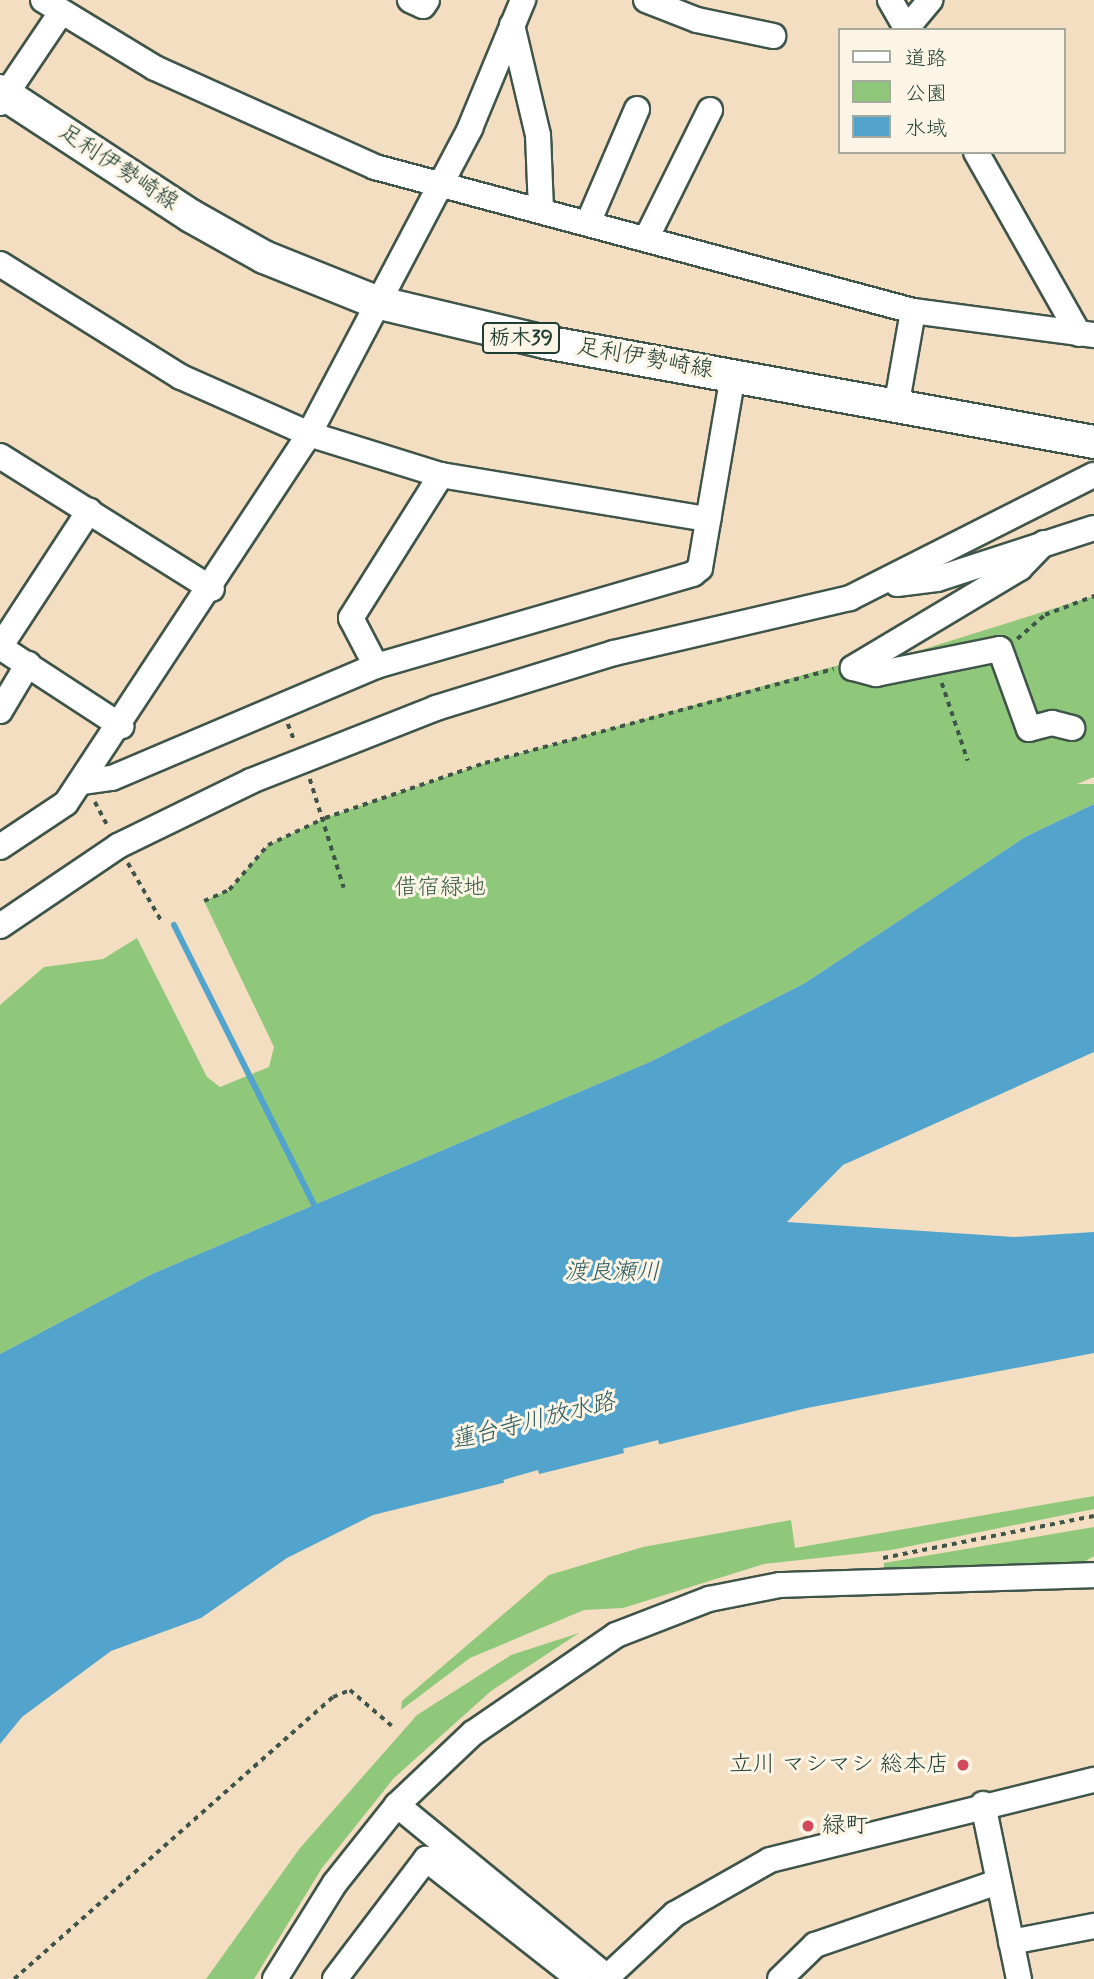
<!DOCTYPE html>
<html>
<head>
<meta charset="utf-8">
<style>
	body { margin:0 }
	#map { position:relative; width:1094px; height:1979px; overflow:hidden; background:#f4dec1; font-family:Mynerve,"Klee One",sans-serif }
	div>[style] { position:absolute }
	.green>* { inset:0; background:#90c87b }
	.water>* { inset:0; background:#52a4cd }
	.pier>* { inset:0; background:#f4dec1; transform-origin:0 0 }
	.stream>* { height:6px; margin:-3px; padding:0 3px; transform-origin:3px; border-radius:3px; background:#52a4cd }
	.path>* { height:3.5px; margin-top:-1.75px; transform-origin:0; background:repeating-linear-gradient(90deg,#3f5549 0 5px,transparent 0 10px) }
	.roads { filter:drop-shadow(2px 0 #3f5549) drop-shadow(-2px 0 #3f5549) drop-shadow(0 2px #3f5549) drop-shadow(0 -2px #3f5549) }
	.minor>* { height:24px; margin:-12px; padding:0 12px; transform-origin:12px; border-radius:12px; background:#fff }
	.major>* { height:32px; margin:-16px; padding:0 16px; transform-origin:16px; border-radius:16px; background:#fff }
	.dots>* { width:19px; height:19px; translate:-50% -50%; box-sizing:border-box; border:4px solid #fcf5e5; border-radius:50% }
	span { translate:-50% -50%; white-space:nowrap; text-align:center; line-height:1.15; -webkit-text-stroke:6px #fcf5e5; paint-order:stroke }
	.shield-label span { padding:2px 5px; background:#fcf5e5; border:2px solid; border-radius:5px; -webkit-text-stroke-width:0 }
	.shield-label { font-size:21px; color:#1f3d34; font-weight:700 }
	.street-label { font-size:23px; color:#1f3d34 }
	.park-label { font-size:23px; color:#3b6046 }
	.poi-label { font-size:23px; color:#1f3d34 }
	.right { translate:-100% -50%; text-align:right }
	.left { translate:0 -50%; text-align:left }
	.water-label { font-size:24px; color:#2e5c62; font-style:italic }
	.legend { position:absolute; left:838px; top:28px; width:228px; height:126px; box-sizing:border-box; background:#fcf5e5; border:2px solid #a4ab9e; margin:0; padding:9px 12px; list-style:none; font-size:21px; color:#1f3d34 }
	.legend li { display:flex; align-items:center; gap:14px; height:35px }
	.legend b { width:35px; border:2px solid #a4ab9e }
</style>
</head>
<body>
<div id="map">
	<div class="green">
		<i style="clip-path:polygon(1094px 596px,1094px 777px,1077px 784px,1094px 784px,1094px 804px,1025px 837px,805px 983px,652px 1061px,152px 1274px,0 1354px,0 1005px,44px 967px,103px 959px,137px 938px,207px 1077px,220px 1087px,269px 1067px,274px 1047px,204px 901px,229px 890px,268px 845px,325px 818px,485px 763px,850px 662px,889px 660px)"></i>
		<i style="clip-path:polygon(1094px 1496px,1094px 1509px,891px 1550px,764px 1564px,623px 1608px,584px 1610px,470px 1658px,401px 1710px,402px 1701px,549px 1575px,643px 1547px,791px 1520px,795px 1548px)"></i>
		<i style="clip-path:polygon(1094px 1527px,1094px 1556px,1077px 1566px,884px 1570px,884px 1563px)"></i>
		<i style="clip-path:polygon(579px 1633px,491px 1691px,394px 1778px,322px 1868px,254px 1979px,206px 1979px,300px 1848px,417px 1715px,511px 1655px)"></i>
	</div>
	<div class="water">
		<i style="clip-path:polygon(1094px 804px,1094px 1052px,843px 1165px,787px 1222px,1014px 1237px,1094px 1232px,1094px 1353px,807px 1408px,373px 1515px,287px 1558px,201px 1618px,111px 1651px,22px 1717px,0 1744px,0 1354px,152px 1274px,652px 1061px,805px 983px,1025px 837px)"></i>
	</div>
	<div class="pier">
		<i style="left:658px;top:1440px;width:8px;height:36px;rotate:76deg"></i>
		<i style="left:538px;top:1470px;width:7px;height:36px;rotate:74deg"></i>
	</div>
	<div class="stream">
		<i style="left:174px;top:925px;width:323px;rotate:63.4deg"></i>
	</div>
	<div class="path">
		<i style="left:1017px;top:639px;width:37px;rotate:-41deg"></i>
		<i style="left:1045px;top:615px;width:53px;rotate:-21.2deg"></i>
		<i style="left:942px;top:683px;width:82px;rotate:71.6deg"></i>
		<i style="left:288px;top:724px;width:17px;rotate:69deg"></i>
		<i style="left:310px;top:779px;width:114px;rotate:72.7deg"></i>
		<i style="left:95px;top:802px;width:27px;rotate:62deg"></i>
		<i style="left:128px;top:863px;width:68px;rotate:60deg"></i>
		<i style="left:204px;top:901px;width:27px;rotate:-24deg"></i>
		<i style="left:229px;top:890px;width:60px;rotate:-49.1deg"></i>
		<i style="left:268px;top:845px;width:63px;rotate:-25.3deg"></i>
		<i style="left:325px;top:818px;width:169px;rotate:-19deg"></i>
		<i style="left:485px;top:763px;width:361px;rotate:-15.1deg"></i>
		<i style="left:883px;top:1558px;width:215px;rotate:-11.3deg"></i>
		<i style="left:14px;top:1979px;width:426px;rotate:-41.5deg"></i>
		<i style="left:333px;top:1697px;width:18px;rotate:-22deg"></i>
		<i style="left:350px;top:1690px;width:55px;rotate:40.6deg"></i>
	</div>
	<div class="roads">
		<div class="minor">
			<i style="left:43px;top:0;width:131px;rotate:31.3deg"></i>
			<i style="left:155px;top:68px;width:241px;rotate:24.2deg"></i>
			<i style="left:375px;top:167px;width:557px;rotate:14.98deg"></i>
			<i style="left:913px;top:311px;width:183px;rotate:7.6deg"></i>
			<i style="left:410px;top:0;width:14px;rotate:25deg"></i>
			<i style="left:423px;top:6px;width:7px;rotate:-56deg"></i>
			<i style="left:646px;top:0;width:55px;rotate:21.4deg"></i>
			<i style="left:697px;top:20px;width:78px;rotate:11.9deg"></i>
			<i style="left:890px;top:0;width:34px;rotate:60deg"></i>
			<i style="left:512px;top:25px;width:113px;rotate:76.7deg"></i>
			<i style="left:538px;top:135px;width:74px;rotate:87.7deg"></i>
			<i style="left:906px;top:29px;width:38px;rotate:-50deg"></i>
			<i style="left:0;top:103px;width:107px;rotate:-56deg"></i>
			<i style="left:976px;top:152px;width:209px;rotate:60.5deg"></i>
			<i style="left:588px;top:223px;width:124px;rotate:-66.7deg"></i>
			<i style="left:646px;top:239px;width:144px;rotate:-63.6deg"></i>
			<i style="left:0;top:264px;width:213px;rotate:32deg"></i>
			<i style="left:181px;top:377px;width:140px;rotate:24deg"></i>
			<i style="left:309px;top:434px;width:138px;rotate:17.3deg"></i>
			<i style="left:441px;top:475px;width:271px;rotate:9.4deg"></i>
			<i style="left:897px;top:402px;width:92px;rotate:-80deg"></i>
			<i style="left:0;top:456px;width:250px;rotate:32.1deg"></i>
			<i style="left:1044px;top:543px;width:35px;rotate:134deg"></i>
			<i style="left:1020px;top:568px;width:195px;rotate:149.1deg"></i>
			<i style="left:853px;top:668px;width:24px;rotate:15deg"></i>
			<i style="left:876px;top:674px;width:126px;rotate:-11.4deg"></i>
			<i style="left:1000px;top:649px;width:85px;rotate:70.1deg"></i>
			<i style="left:1029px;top:729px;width:24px;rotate:-15deg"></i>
			<i style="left:1052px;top:723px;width:21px;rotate:14deg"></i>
			<i style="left:897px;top:584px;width:40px;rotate:-7.1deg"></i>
			<i style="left:937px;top:579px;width:165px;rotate:-18deg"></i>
			<i style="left:0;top:647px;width:163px;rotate:-56.8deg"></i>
			<i style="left:0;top:647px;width:145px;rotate:33.1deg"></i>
			<i style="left:376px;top:666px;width:54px;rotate:-117.5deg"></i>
			<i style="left:351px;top:618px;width:169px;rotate:-57.8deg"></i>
			<i style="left:0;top:711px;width:55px;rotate:-59.2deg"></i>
			<i style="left:82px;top:782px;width:30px;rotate:-8deg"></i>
			<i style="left:112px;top:778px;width:287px;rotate:-23deg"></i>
			<i style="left:376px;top:666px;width:330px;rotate:-16.2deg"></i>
			<i style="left:693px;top:574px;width:9px;rotate:-41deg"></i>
			<i style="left:700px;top:568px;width:197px;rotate:-80.3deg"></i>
			<i style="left:0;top:847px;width:79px;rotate:-33.7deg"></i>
			<i style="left:66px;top:803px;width:442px;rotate:-56.6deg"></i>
			<i style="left:309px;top:434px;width:346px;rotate:-62.2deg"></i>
			<i style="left:470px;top:128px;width:139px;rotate:-67.5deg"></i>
			<i style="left:0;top:926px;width:143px;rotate:-34.1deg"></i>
			<i style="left:118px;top:846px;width:148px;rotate:-26deg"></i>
			<i style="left:251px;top:781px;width:199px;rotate:-21.5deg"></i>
			<i style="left:436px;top:708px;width:186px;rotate:-17.2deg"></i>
			<i style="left:614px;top:653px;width:242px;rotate:-13.1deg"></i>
			<i style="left:850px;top:598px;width:273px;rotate:-26.8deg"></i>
			<i style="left:983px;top:1804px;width:179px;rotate:78.4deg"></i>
			<i style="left:397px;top:1805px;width:271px;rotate:39.3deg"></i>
			<i style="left:1011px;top:1942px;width:85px;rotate:-10.9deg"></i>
			<i style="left:275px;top:1979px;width:113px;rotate:-58deg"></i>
			<i style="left:335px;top:1883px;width:100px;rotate:-51.5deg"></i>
			<i style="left:397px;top:1805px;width:105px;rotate:-43.5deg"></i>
			<i style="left:473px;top:1733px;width:173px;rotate:-34.4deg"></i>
			<i style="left:616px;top:1635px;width:100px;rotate:-21.2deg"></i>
			<i style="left:709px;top:1599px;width:72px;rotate:-11.2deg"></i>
			<i style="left:780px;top:1585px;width:314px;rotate:-1.8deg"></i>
			<i style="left:335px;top:1979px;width:151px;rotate:-52.8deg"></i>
			<i style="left:426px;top:1859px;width:194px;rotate:38.1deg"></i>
			<i style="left:605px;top:1979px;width:96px;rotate:-42.9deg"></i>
			<i style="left:675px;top:1914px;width:109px;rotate:-29.6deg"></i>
			<i style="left:770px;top:1860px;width:334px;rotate:-13.9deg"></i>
			<i style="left:780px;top:1979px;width:49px;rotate:-44.2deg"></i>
			<i style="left:815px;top:1945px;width:194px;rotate:-19deg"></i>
		</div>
		<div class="major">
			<i style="left:0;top:91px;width:228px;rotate:33.2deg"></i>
			<i style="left:191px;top:216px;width:84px;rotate:29.3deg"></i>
			<i style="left:264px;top:257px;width:121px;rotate:21.9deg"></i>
			<i style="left:376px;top:302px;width:174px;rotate:13.3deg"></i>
			<i style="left:545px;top:342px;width:558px;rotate:10.32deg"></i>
		</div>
	</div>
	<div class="dots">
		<i style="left:963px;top:1765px;background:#d1495b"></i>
		<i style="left:808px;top:1826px;background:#d1495b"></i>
	</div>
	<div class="shield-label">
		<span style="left:521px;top:338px">栃木39</span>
	</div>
	<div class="street-label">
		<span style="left:118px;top:168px;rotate:33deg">足利伊勢崎線</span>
		<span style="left:645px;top:359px;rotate:10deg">足利伊勢崎線</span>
	</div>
	<div class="park-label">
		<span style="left:440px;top:888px">借宿緑地</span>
	</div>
	<div class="poi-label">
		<span class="right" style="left:949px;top:1765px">立川 マシマシ 総本店</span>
		<span class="left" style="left:822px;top:1826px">緑町</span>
	</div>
	<div class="water-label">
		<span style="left:612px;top:1273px">渡良瀬川</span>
		<span style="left:533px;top:1422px;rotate:-14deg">蓮台寺川放水路</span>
	</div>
	<ul class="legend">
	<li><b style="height:9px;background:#fff"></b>道路</li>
	<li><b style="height:19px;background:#90c87b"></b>公園</li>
	<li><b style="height:19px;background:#52a4cd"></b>水域</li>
	</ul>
</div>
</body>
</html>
